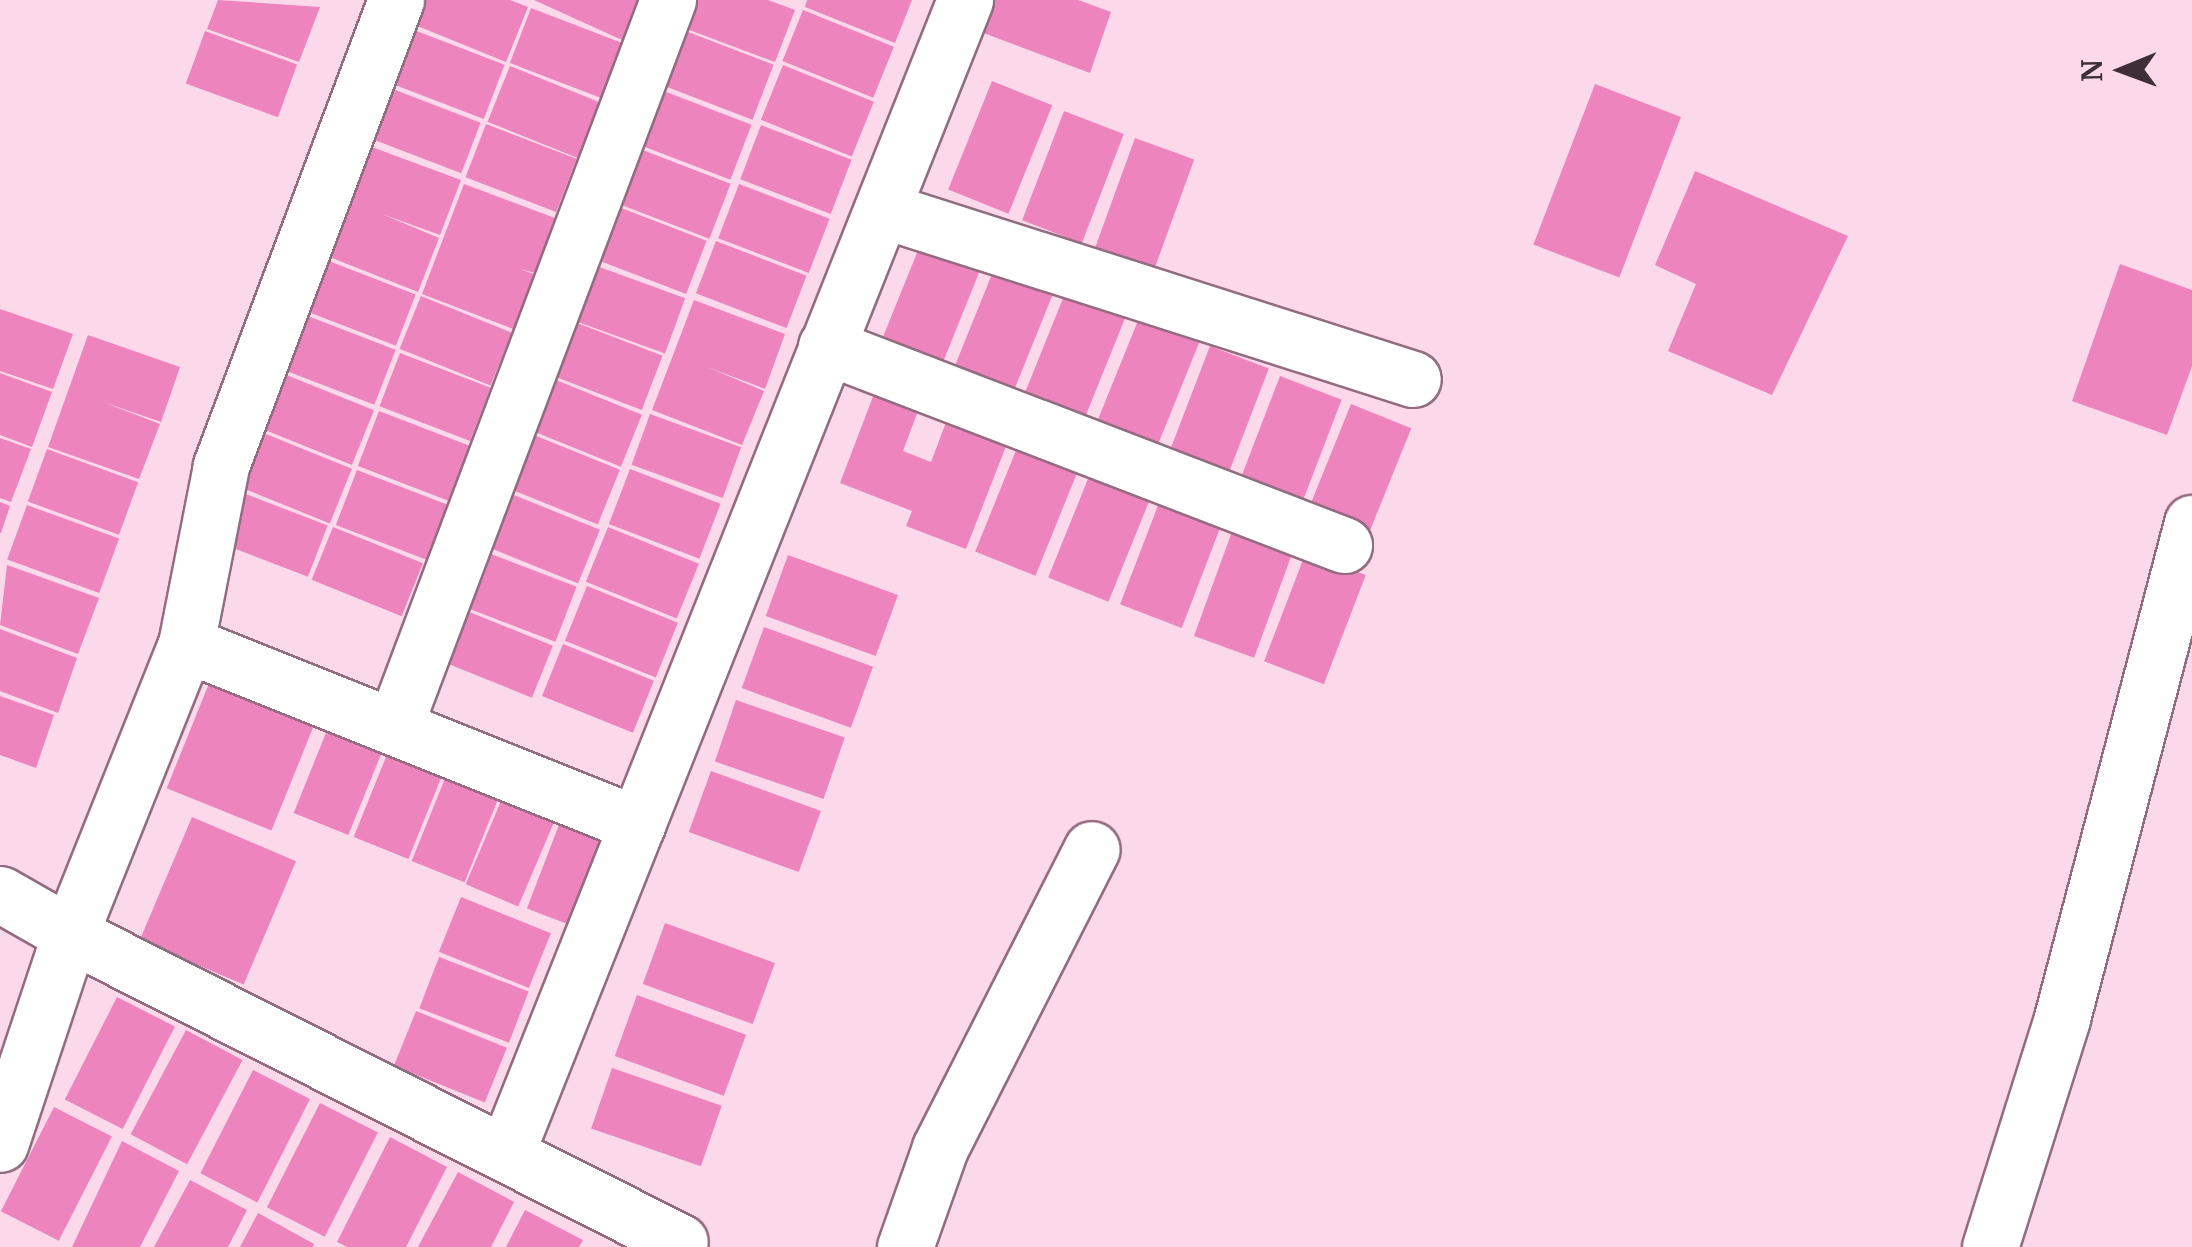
<!DOCTYPE html>
<html>
<head>
<meta charset="utf-8">
<style>
	body { margin:0 }
	#map { position:relative; width:2192px; height:1247px; overflow:hidden; background:#fcd9ea; font-family:Merriweather,serif }
	div>[style] { position:absolute }
	.building>* { inset:0; background:#ed84be; transform-origin:0 0 }
	.roads { filter:drop-shadow(2px 0 #936c80) drop-shadow(-2px 0 #936c80) drop-shadow(0 2px #936c80) drop-shadow(0 -2px #936c80) }
	.minor>* { height:55px; margin:-27.5px; padding:0 27.5px; transform-origin:27.5px; border-radius:27.5px; background:#fff }
	span { translate:-50% -50%; white-space:nowrap; text-align:center; line-height:1.15; -webkit-text-stroke:9px #fcd9ea; paint-order:stroke }
	.north { position:absolute; left:2072px; top:20px; width:100px; height:100px; -webkit-text-stroke:8px #fcd9ea; paint-order:stroke; rotate:269deg; font-size:28px; font-weight:700; line-height:40px; text-align:center; color:#3e2e36 }
	.north::after { content:''; display:block; margin:auto; width:35px; height:45px; background:#3e2e36; clip-path:polygon(50% 0,100% 100%,50% 72%,0 100%) }
</style>
</head>
<body>
<div id="map">
	<div class="building">
		<i style="clip-path:polygon(218px 0,320px 7px,299px 62px,207px 29px)"></i>
		<i style="clip-path:polygon(425px 0,510px 0,528px 7px,506px 62px,415px 25px)"></i>
		<i style="clip-path:polygon(534px 0,638px 0,622px 40px)"></i>
		<i style="clip-path:polygon(695px 0,768px 0,795px 10px,775px 62px,684px 28px)"></i>
		<i style="clip-path:polygon(807px 0,912px 0,895px 43px,805px 7px)"></i>
		<i style="clip-path:polygon(992px 0,1078px 0,1111px 12px,1090px 73px,981px 32px)"></i>
		<i style="left:531px;top:8px;width:97px;height:59px;rotate:21deg"></i>
		<i style="left:803px;top:10px;width:98px;height:55px;rotate:22deg"></i>
		<i style="left:414px;top:30px;width:97px;height:58px;rotate:21deg"></i>
		<i style="left:683px;top:30px;width:97px;height:59px;rotate:21deg"></i>
		<i style="left:205px;top:31px;width:98px;height:56px;rotate:20deg"></i>
		<i style="left:783px;top:65px;width:98px;height:59px;rotate:22deg"></i>
		<i style="left:510px;top:66px;width:98px;height:60px;rotate:22deg"></i>
		<i style="left:992px;top:81px;width:65px;height:117px;rotate:22deg"></i>
		<i style="left:1595px;top:84px;width:92px;height:172px;rotate:21deg"></i>
		<i style="left:390px;top:88px;width:97px;height:54px;rotate:21deg"></i>
		<i style="left:661px;top:90px;width:97px;height:59px;rotate:21deg"></i>
		<i style="left:1064px;top:111px;width:64px;height:117px;rotate:21deg"></i>
		<i style="left:486px;top:124px;width:97px;height:57px;rotate:21deg"></i>
		<i style="left:761px;top:125px;width:97px;height:58px;rotate:21deg"></i>
		<i style="left:1135px;top:138px;width:63px;height:117px;rotate:20deg"></i>
		<i style="clip-path:polygon(369px 146px,461px 180px,440px 235px,382px 214px,439px 238px,418px 292px,327px 256px)"></i>
		<i style="left:640px;top:149px;width:97px;height:59px;rotate:21deg"></i>
		<i style="clip-path:polygon(1695px 171px,1848px 236px,1772px 395px,1668px 351px,1696px 284px,1655px 265px)"></i>
		<i style="clip-path:polygon(464px 184px,555px 218px,535px 273px,520px 269px,534px 274px,513px 329px,422px 294px)"></i>
		<i style="left:739px;top:184px;width:97px;height:58px;rotate:21deg"></i>
		<i style="left:616px;top:206px;width:97px;height:57px;rotate:21deg"></i>
		<i style="left:925px;top:233px;width:65px;height:116px;rotate:22deg"></i>
		<i style="left:716px;top:241px;width:97px;height:56px;rotate:21deg"></i>
		<i style="left:326px;top:260px;width:96px;height:55px;rotate:21deg"></i>
		<i style="left:996px;top:264px;width:64px;height:117px;rotate:22deg"></i>
		<i style="clip-path:polygon(2120px 264px,2192px 290px,2192px 366px,2167px 435px,2072px 401px)"></i>
		<i style="left:594px;top:265px;width:97px;height:59px;rotate:20deg"></i>
		<i style="left:1066px;top:291px;width:65px;height:117px;rotate:22deg"></i>
		<i style="left:421px;top:296px;width:98px;height:57px;rotate:22deg"></i>
		<i style="clip-path:polygon(694px 300px,785px 334px,765px 389px,707px 367px,764px 391px,742px 445px,652px 410px)"></i>
		<i style="clip-path:polygon(0 309px,73px 334px,53px 389px,0 371px)"></i>
		<i style="left:305px;top:315px;width:97px;height:59px;rotate:21deg"></i>
		<i style="left:1139px;top:318px;width:65px;height:117px;rotate:22deg"></i>
		<i style="left:572px;top:321px;width:97px;height:58px;rotate:21deg"></i>
		<i style="clip-path:polygon(88px 335px,180px 367px,161px 422px,103px 402px,160px 424px,139px 479px,48px 447px)"></i>
		<i style="left:1210px;top:346px;width:63px;height:117px;rotate:21deg"></i>
		<i style="left:400px;top:353px;width:97px;height:57px;rotate:21deg"></i>
		<i style="clip-path:polygon(0 373px,52px 392px,32px 447px,0 435px)"></i>
		<i style="left:284px;top:374px;width:97px;height:59px;rotate:22deg"></i>
		<i style="left:1280px;top:376px;width:66px;height:117px;rotate:21deg"></i>
		<i style="left:551px;top:378px;width:98px;height:56px;rotate:22deg"></i>
		<i style="clip-path:polygon(877px 386px,921px 403px,903px 451px,931px 462px,948px 417px,1008px 441px,966px 549px,906px 526px,912px 511px,840px 483px)"></i>
		<i style="left:1351px;top:404px;width:65px;height:117px;rotate:22deg"></i>
		<i style="left:379px;top:411px;width:97px;height:59px;rotate:21deg"></i>
		<i style="left:650px;top:414px;width:97px;height:54px;rotate:20deg"></i>
		<i style="left:261px;top:432px;width:98px;height:59px;rotate:22deg"></i>
		<i style="left:529px;top:433px;width:98px;height:59px;rotate:22deg"></i>
		<i style="clip-path:polygon(0 438px,31px 449px,11px 502px,0 498px)"></i>
		<i style="left:1019px;top:443px;width:65px;height:117px;rotate:22deg"></i>
		<i style="left:47px;top:449px;width:97px;height:56px;rotate:20deg"></i>
		<i style="left:630px;top:469px;width:97px;height:59px;rotate:21deg"></i>
		<i style="left:1092px;top:469px;width:65px;height:117px;rotate:22deg"></i>
		<i style="left:357px;top:470px;width:97px;height:59px;rotate:21deg"></i>
		<i style="left:238px;top:491px;width:96px;height:55px;rotate:21deg"></i>
		<i style="left:509px;top:493px;width:98px;height:58px;rotate:22deg"></i>
		<i style="left:1162px;top:495px;width:66px;height:117px;rotate:21deg"></i>
		<i style="clip-path:polygon(0 502px,10px 506px,1px 533px,0 533px)"></i>
		<i style="left:27px;top:505px;width:98px;height:58px;rotate:20deg"></i>
		<i style="left:1234px;top:526px;width:64px;height:117px;rotate:20deg"></i>
		<i style="left:333px;top:527px;width:97px;height:57px;rotate:22deg"></i>
		<i style="left:608px;top:527px;width:98px;height:59px;rotate:22deg"></i>
		<i style="left:486px;top:552px;width:97px;height:59px;rotate:21deg"></i>
		<i style="left:1306px;top:552px;width:64px;height:117px;rotate:21deg"></i>
		<i style="left:788px;top:555px;width:117px;height:65px;rotate:20deg"></i>
		<i style="clip-path:polygon(7px 565px,99px 598px,78px 654px,0 625px)"></i>
		<i style="left:587px;top:586px;width:98px;height:59px;rotate:22deg"></i>
		<i style="left:462px;top:609px;width:98px;height:56px;rotate:22deg"></i>
		<i style="left:764px;top:627px;width:116px;height:65px;rotate:20deg"></i>
		<i style="clip-path:polygon(0 629px,77px 658px,58px 713px,0 691px)"></i>
		<i style="left:563px;top:644px;width:98px;height:56px;rotate:22deg"></i>
		<i style="left:212px;top:676px;width:113px;height:121px;rotate:22deg"></i>
		<i style="clip-path:polygon(0 696px,54px 715px,36px 768px,0 755px)"></i>
		<i style="left:736px;top:700px;width:115px;height:65px;rotate:19deg"></i>
		<i style="left:330px;top:723px;width:59px;height:97px;rotate:22deg"></i>
		<i style="left:390px;top:747px;width:59px;height:97px;rotate:22deg"></i>
		<i style="left:448px;top:771px;width:57px;height:97px;rotate:22deg"></i>
		<i style="left:711px;top:771px;width:117px;height:65px;rotate:20deg"></i>
		<i style="left:504px;top:794px;width:57px;height:98px;rotate:23deg"></i>
		<i style="left:192px;top:817px;width:113px;height:134px;rotate:23deg"></i>
		<i style="left:562px;top:817px;width:58px;height:98px;rotate:21deg"></i>
		<i style="left:461px;top:897px;width:97px;height:59px;rotate:22deg"></i>
		<i style="left:665px;top:923px;width:117px;height:65px;rotate:20deg"></i>
		<i style="left:439px;top:957px;width:96px;height:55px;rotate:21deg"></i>
		<i style="left:637px;top:995px;width:116px;height:65px;rotate:20deg"></i>
		<i style="left:117px;top:997px;width:65px;height:115px;rotate:27deg"></i>
		<i style="left:416px;top:1011px;width:98px;height:59px;rotate:22deg"></i>
		<i style="left:186px;top:1030px;width:64px;height:118px;rotate:28deg"></i>
		<i style="left:612px;top:1068px;width:116px;height:64px;rotate:19deg"></i>
		<i style="left:253px;top:1070px;width:64px;height:116px;rotate:27deg"></i>
		<i style="left:320px;top:1103px;width:65px;height:117px;rotate:27deg"></i>
		<i style="left:54px;top:1107px;width:65px;height:117px;rotate:27deg"></i>
		<i style="clip-path:polygon(390px 1137px,447px 1167px,406px 1247px,347px 1247px,337px 1242px)"></i>
		<i style="clip-path:polygon(122px 1141px,179px 1171px,140px 1247px,72px 1247px)"></i>
		<i style="clip-path:polygon(458px 1172px,514px 1202px,491px 1247px,418px 1247px)"></i>
		<i style="clip-path:polygon(190px 1180px,247px 1210px,228px 1247px,154px 1247px)"></i>
		<i style="clip-path:polygon(525px 1210px,583px 1240px,579px 1247px,506px 1247px)"></i>
		<i style="clip-path:polygon(258px 1213px,314px 1244px,313px 1247px,240px 1247px)"></i>
	</div>
	<div class="roads">
		<div class="minor">
			<i style="left:396px;top:0;width:498px;rotate:110.6deg"></i>
			<i style="left:221px;top:466px;width:181px;rotate:101.1deg"></i>
			<i style="left:186px;top:644px;width:312px;rotate:111.8deg"></i>
			<i style="left:70px;top:934px;width:683px;rotate:26.79deg"></i>
			<i style="left:883px;top:210px;width:556px;rotate:17.69deg"></i>
			<i style="left:826px;top:346px;width:555px;rotate:21.02deg"></i>
			<i style="left:186px;top:644px;width:486px;rotate:21.8deg"></i>
			<i style="left:394px;top:727px;width:777px;rotate:-69.35deg"></i>
			<i style="left:0;top:894px;width:81px;rotate:29.7deg"></i>
			<i style="left:70px;top:934px;width:221px;rotate:108.4deg"></i>
			<i style="left:507px;top:1151px;width:1239px;rotate:-68.3deg"></i>
			<i style="left:905px;top:1247px;width:105px;rotate:-70.5deg"></i>
			<i style="left:940px;top:1148px;width:335px;rotate:-63.1deg"></i>
			<i style="left:1990px;top:1247px;width:240px;rotate:-72.5deg"></i>
			<i style="left:2062px;top:1018px;width:512px;rotate:-75.28deg"></i>
		</div>
	</div>
	<div class="north">N</div>
</div>
</body>
</html>
